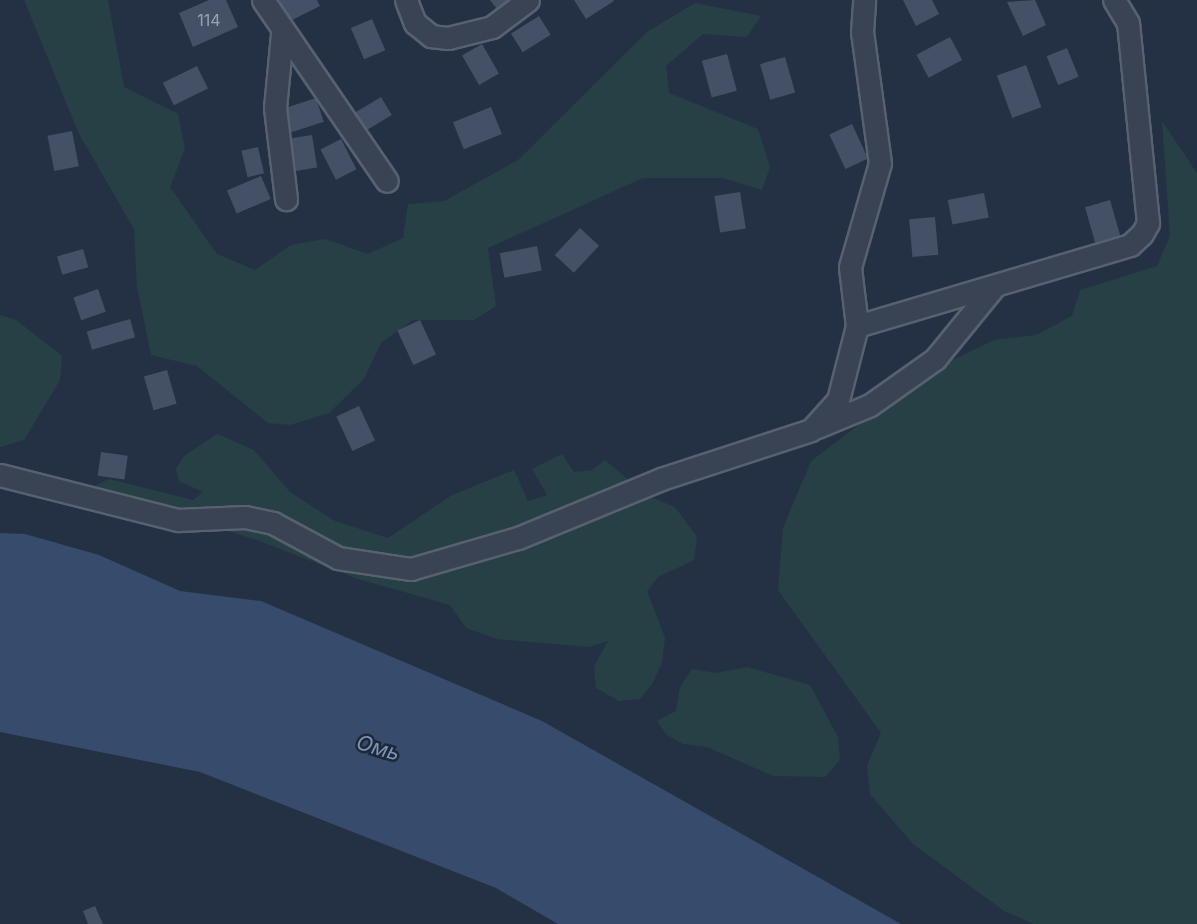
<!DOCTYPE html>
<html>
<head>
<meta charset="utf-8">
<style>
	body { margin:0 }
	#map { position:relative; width:1197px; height:924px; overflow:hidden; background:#243144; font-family:Inter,sans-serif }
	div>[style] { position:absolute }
	.green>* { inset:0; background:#264045 }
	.water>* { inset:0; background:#374b6c }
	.building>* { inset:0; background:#435066; transform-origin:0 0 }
	.roads { filter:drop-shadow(2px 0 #576170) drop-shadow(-2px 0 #576170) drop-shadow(0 2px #576170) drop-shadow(0 -2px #576170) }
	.street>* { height:21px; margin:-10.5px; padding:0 10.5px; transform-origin:10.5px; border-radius:10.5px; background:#394353 }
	span { translate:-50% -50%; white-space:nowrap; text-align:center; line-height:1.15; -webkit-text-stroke:5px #1d2839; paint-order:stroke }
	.number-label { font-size:16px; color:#99a2b3 }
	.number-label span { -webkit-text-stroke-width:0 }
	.water-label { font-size:21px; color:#7c92b6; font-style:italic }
</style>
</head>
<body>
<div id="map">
	<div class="green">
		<i style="clip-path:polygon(24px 0,108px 0,124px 87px,178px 114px,185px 148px,170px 187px,217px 254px,255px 270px,291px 245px,325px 239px,368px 254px,403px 238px,408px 204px,444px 201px,518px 160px,647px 32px,695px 3px,761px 16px,747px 37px,703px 34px,666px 66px,669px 93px,758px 129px,770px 167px,762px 190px,723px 178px,643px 178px,488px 248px,496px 306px,474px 320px,413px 320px,381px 343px,364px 379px,329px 413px,290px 425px,268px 423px,197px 366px,151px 355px,137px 287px,134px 229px,79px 134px)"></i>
		<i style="clip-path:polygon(1162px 121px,1197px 173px,1197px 924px,1034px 924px,1004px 911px,913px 844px,870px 794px,867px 766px,881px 733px,778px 590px,783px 528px,811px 461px,928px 372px,994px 340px,1036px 335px,1072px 316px,1080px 290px,1157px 266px,1170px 236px)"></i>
		<i style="clip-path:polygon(0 315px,16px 320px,62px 356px,60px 380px,24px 440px,0 447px)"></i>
		<i style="clip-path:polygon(217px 434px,254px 450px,290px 492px,335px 521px,388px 538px,452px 495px,514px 470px,528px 501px,547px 495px,532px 469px,562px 454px,574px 472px,592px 470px,605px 460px,646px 495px,675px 507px,697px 537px,694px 560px,658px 577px,647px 591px,665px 638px,662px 663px,652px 684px,640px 699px,619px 701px,596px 688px,594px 666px,608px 641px,588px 647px,497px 639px,466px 628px,450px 605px,358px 579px,257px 540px,97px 491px,96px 485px,109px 479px,193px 500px,203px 492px,179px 481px,176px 469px,184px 456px)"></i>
		<i style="clip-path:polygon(747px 667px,810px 685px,838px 737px,840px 760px,825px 777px,773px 776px,707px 747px,683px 744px,667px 735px,657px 721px,676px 711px,680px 687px,692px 669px,716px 673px)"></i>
	</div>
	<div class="water">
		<i style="clip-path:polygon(0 533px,25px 534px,99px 555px,180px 591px,261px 601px,542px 721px,901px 924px,558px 924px,496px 888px,200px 772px,0 732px)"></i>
	</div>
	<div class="building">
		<i style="clip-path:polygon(209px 0,226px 0,238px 27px,193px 47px,179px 13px)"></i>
		<i style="clip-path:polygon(279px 0,317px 0,320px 6px,290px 21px)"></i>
		<i style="clip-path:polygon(490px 0,516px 0,500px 13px)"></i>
		<i style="clip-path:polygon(574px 0,613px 0,614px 1px,586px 19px)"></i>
		<i style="clip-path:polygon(903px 0,932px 0,939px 14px,916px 26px)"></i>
		<i style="clip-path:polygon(1035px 0,1046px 25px,1023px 36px,1007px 2px)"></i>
		<i style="left:539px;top:16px;width:22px;height:33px;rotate:58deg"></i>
		<i style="left:372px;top:19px;width:34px;height:23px;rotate:67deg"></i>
		<i style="left:950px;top:37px;width:26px;height:38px;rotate:62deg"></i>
		<i style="left:482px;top:44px;width:34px;height:23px;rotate:60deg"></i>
		<i style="left:1067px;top:48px;width:31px;height:22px;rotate:68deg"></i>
		<i style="left:727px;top:54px;width:38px;height:26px;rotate:75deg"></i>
		<i style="left:785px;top:57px;width:37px;height:26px;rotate:74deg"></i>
		<i style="left:1026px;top:65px;width:45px;height:31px;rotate:70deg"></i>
		<i style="left:197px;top:66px;width:25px;height:38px;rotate:64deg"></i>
		<i style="left:381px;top:97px;width:21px;height:31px;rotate:59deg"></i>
		<i style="left:316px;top:98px;width:25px;height:37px;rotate:72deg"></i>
		<i style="left:491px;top:107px;width:29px;height:41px;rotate:68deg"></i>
		<i style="left:852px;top:124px;width:38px;height:25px;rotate:65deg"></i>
		<i style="left:72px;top:131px;width:36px;height:25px;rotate:79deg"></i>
		<i style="left:312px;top:135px;width:33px;height:23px;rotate:81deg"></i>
		<i style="left:341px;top:139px;width:34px;height:23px;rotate:63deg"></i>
		<i style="left:258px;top:147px;width:27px;height:17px;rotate:77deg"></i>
		<i style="left:261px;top:176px;width:25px;height:37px;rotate:67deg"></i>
		<i style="left:740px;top:192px;width:37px;height:26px;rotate:81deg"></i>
		<i style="left:984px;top:193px;width:25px;height:37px;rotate:79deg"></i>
		<i style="left:1110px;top:200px;width:37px;height:26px;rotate:74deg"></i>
		<i style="left:935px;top:217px;width:38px;height:26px;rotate:85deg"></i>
		<i style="left:580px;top:228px;width:26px;height:37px;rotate:43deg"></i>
		<i style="left:537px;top:246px;width:25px;height:38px;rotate:79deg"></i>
		<i style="left:83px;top:249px;width:19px;height:27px;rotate:74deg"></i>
		<i style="left:98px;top:289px;width:24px;height:26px;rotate:71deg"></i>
		<i style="left:130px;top:319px;width:19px;height:45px;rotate:74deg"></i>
		<i style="left:420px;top:320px;width:38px;height:25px;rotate:65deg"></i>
		<i style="left:167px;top:370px;width:35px;height:24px;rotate:74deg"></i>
		<i style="left:359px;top:406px;width:38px;height:25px;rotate:65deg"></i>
		<i style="left:101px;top:452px;width:27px;height:24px;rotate:8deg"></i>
		<i style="clip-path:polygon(95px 906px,103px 924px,88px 924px,83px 911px)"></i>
	</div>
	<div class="roads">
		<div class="street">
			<i style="left:263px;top:0;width:219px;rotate:55.6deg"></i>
			<i style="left:406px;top:0;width:25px;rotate:69deg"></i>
			<i style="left:415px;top:23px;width:21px;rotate:39deg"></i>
			<i style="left:431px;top:36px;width:17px;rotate:7deg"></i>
			<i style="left:448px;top:38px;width:45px;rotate:-14deg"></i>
			<i style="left:492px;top:27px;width:45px;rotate:-36.9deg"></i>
			<i style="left:282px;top:34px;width:74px;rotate:95.4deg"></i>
			<i style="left:275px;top:108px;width:92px;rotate:83.1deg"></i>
			<i style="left:857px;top:326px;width:285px;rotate:-16.5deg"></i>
			<i style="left:1130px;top:245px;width:16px;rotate:-43deg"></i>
			<i style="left:1142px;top:234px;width:13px;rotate:-61deg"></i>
			<i style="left:1148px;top:223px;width:201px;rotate:-95.7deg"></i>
			<i style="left:1128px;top:23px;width:27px;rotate:-121deg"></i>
			<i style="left:857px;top:326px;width:59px;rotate:-96.8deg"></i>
			<i style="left:850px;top:267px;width:108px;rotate:-73.9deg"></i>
			<i style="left:880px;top:163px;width:132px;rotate:-97.8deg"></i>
			<i style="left:862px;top:32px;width:32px;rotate:-86deg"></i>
			<i style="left:817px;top:427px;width:57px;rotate:-22.5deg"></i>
			<i style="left:870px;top:405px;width:80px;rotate:-35.3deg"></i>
			<i style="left:935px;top:359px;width:92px;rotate:-50.8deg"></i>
			<i style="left:0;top:475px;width:184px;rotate:14.2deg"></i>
			<i style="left:178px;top:520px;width:67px;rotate:-2.6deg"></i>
			<i style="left:245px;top:517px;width:29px;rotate:12deg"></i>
			<i style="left:273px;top:523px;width:74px;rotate:28.3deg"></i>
			<i style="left:338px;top:558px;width:74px;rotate:8.6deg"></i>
			<i style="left:411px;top:569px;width:111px;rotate:-16.2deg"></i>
			<i style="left:518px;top:538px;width:155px;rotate:-22.4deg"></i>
			<i style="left:661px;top:479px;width:158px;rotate:-18.1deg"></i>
			<i style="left:811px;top:430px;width:40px;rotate:-48deg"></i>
			<i style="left:838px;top:400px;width:76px;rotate:-75.6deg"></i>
		</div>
	</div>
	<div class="number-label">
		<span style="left:209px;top:20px">114</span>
	</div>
	<div class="water-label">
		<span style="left:378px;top:748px;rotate:17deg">Омь</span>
	</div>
</div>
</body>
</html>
